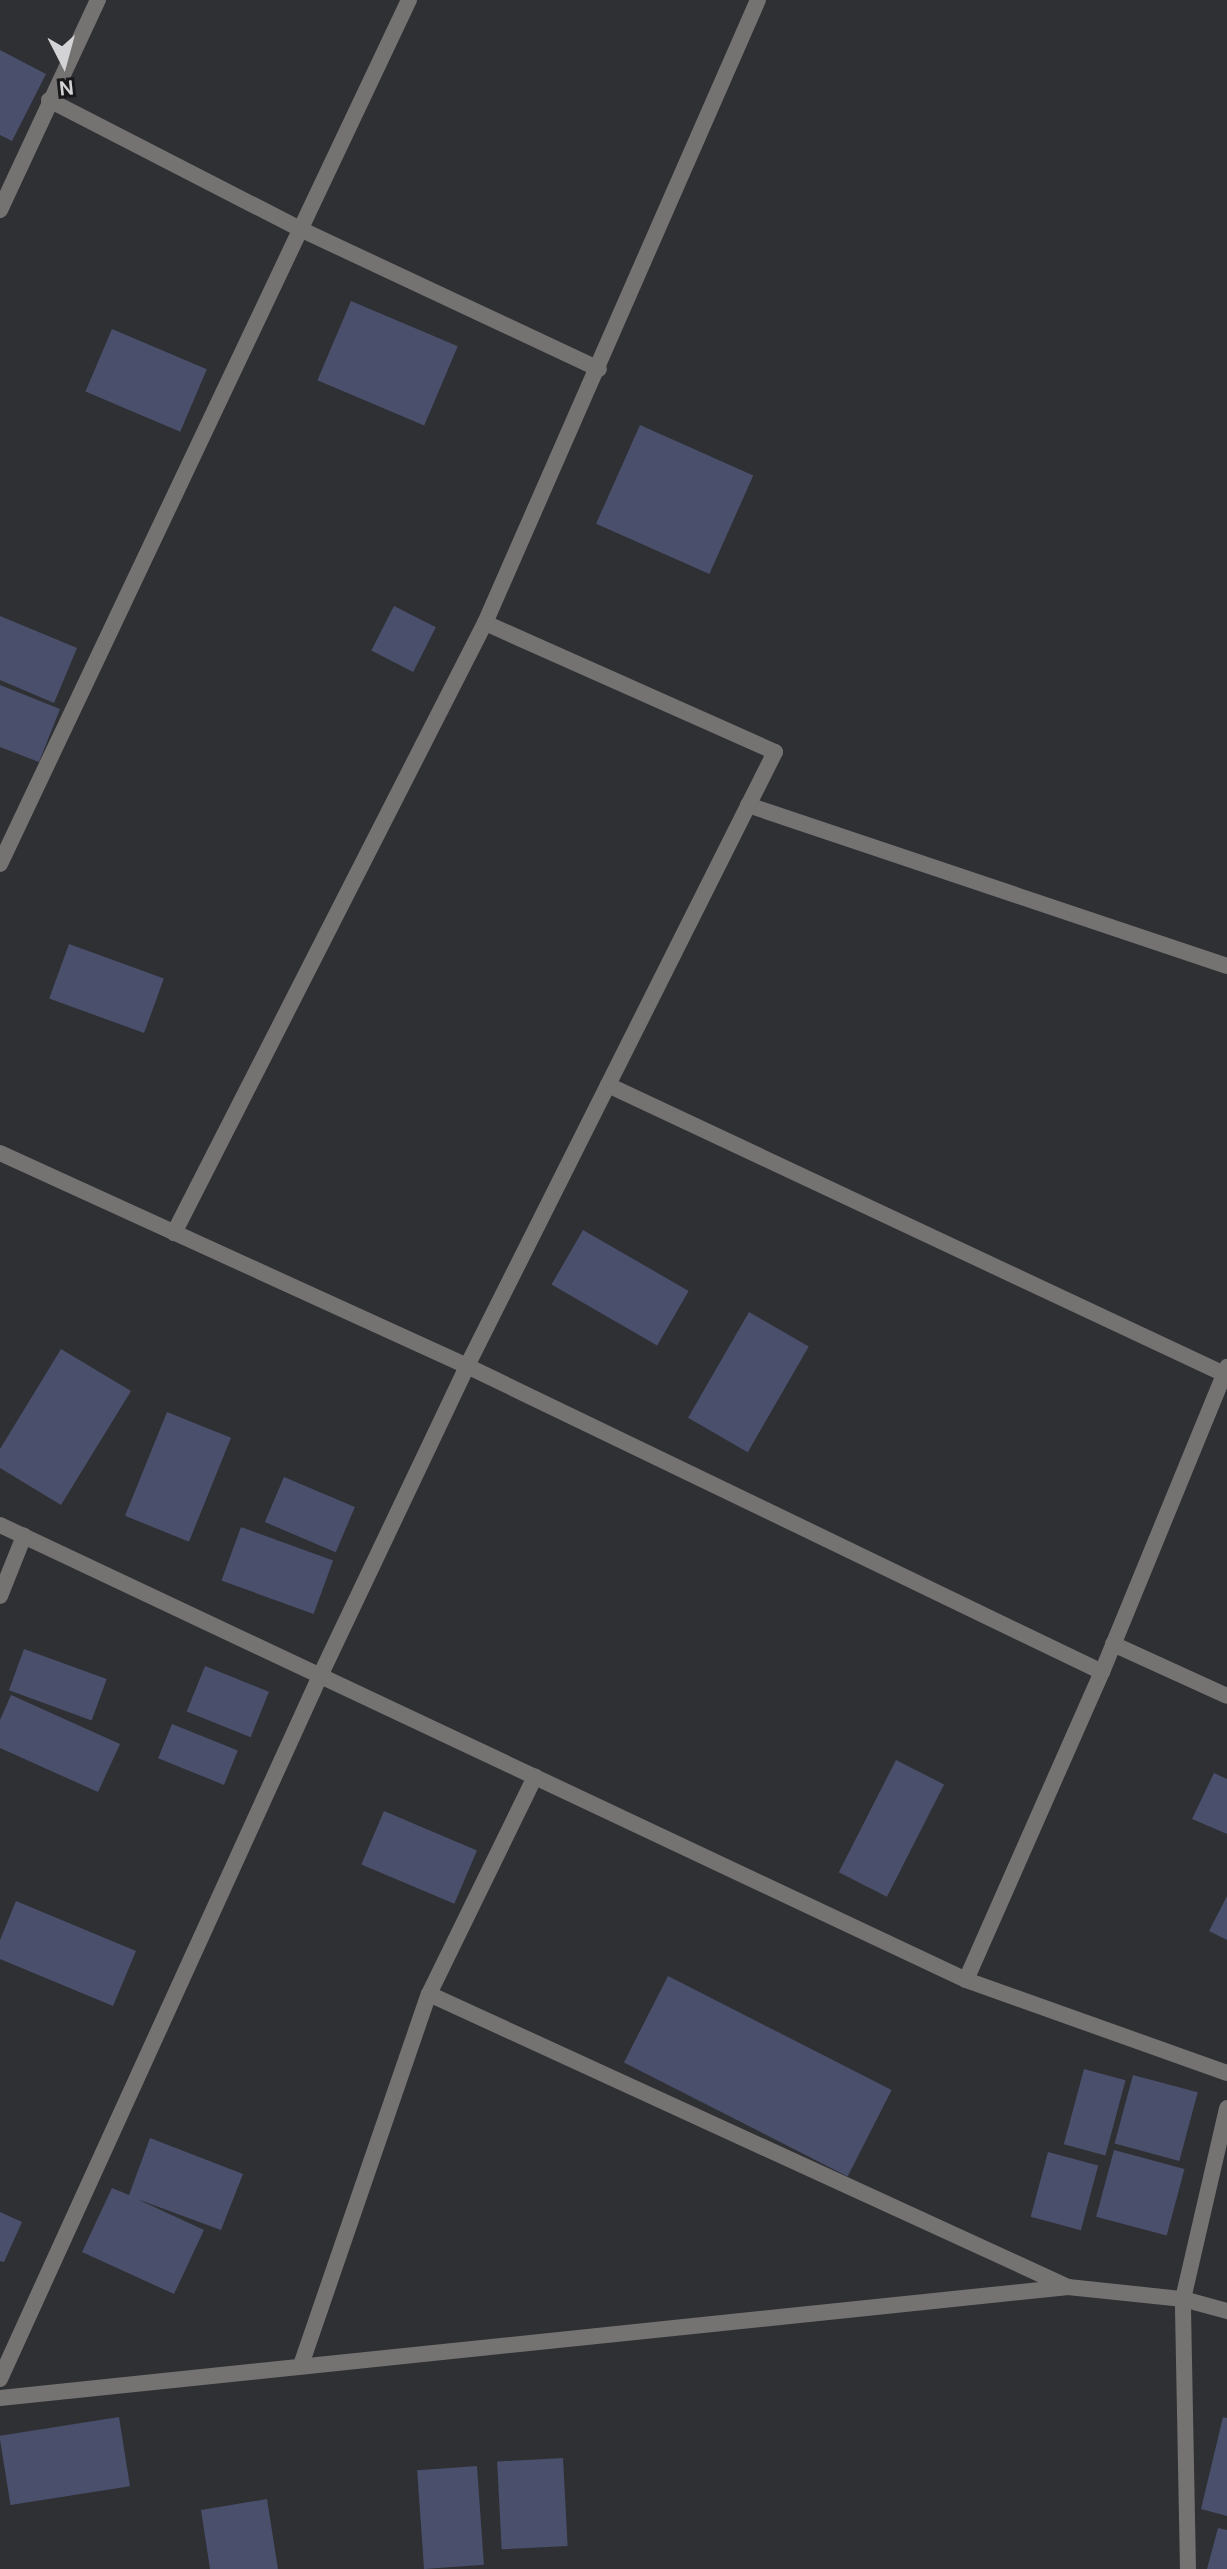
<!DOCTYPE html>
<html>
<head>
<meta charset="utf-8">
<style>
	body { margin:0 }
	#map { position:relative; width:1227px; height:2569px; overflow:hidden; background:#2f3034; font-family:Karla,sans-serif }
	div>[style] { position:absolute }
	.building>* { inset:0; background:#4a4f6b; transform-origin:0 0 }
	.street>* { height:16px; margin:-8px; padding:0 8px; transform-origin:8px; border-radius:8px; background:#747371 }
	span { translate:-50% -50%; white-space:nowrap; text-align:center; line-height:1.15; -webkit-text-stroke:7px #18181a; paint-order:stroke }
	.north { position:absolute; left:24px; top:24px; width:80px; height:80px; -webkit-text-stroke:6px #18181a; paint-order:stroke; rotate:174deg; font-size:22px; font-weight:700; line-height:32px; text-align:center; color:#d3d3d6 }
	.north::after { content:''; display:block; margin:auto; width:28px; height:36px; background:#d3d3d6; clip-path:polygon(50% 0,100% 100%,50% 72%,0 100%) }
</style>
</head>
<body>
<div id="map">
	<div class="building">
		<i style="clip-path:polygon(0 50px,46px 74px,12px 141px,0 135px)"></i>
		<i style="left:351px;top:301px;width:116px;height:86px;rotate:23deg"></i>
		<i style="left:112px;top:329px;width:103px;height:68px;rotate:23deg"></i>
		<i style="left:640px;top:425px;width:124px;height:108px;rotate:24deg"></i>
		<i style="left:394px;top:606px;width:47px;height:50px;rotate:27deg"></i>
		<i style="clip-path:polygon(0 616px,77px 648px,54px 703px,0 680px)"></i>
		<i style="clip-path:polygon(0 685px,60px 709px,39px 762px,0 747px)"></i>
		<i style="left:69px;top:944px;width:101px;height:58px;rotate:20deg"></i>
		<i style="left:583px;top:1230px;width:122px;height:63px;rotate:30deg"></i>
		<i style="left:749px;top:1312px;width:69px;height:122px;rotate:30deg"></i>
		<i style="clip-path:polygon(61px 1349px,131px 1391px,61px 1505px,0 1468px,0 1449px)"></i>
		<i style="left:167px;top:1412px;width:69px;height:112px;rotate:22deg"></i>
		<i style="left:284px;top:1477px;width:77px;height:49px;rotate:23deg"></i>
		<i style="left:241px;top:1527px;width:98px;height:57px;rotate:20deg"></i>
		<i style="left:24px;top:1649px;width:88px;height:44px;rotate:20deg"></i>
		<i style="left:205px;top:1666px;width:69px;height:49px;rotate:22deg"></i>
		<i style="clip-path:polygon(11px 1695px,120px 1744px,98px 1792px,0 1748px,0 1720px)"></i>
		<i style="left:172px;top:1724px;width:71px;height:37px;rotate:22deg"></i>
		<i style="left:896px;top:1760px;width:54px;height:126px;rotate:27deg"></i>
		<i style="clip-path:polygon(1214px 1773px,1227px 1779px,1227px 1834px,1192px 1819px)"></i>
		<i style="left:384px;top:1811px;width:101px;height:58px;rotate:23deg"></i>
		<i style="clip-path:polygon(1227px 1896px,1227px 1940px,1209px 1931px)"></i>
		<i style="clip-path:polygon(16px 1901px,136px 1951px,113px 2006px,0 1959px,0 1940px)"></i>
		<i style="left:668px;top:1976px;width:251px;height:97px;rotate:27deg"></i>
		<i style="left:1084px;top:2069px;width:43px;height:78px;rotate:15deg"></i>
		<i style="left:1133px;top:2075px;width:67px;height:71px;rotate:15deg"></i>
		<i style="clip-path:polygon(150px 2138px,243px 2174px,221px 2230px,137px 2199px,204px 2230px,174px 2294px,82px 2252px,112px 2188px,129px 2195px)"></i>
		<i style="left:1114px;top:2150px;width:73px;height:69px;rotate:15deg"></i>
		<i style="left:1048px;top:2152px;width:52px;height:67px;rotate:15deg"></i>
		<i style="clip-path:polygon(0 2212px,22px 2222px,4px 2262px,0 2261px)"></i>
		<i style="left:119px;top:2417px;width:70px;height:121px;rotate:81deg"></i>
		<i style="clip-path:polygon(1223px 2417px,1227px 2418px,1227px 2516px,1201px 2509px)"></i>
		<i style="left:563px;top:2458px;width:88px;height:66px;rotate:87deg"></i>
		<i style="left:477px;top:2466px;width:99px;height:60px;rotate:86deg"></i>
		<i style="clip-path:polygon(267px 2499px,278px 2569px,210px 2569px,201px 2510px)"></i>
		<i style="clip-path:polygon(1218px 2528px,1227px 2530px,1227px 2569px,1207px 2569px)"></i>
	</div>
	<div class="street">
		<i style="left:49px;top:100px;width:282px;rotate:27.2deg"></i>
		<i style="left:300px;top:229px;width:330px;rotate:25.1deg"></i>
		<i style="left:0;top:210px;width:232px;rotate:-65deg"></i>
		<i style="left:748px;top:805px;width:505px;rotate:18.58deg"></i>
		<i style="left:0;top:864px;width:956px;rotate:-64.67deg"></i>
		<i style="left:608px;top:1085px;width:680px;rotate:25.13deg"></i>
		<i style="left:0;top:1153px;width:513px;rotate:24.52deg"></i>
		<i style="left:467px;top:1366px;width:705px;rotate:25.73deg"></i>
		<i style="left:174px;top:1233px;width:685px;rotate:-62.99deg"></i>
		<i style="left:485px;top:623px;width:680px;rotate:-66.34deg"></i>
		<i style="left:0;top:1525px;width:1068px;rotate:25.22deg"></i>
		<i style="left:966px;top:1980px;width:277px;rotate:19.6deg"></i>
		<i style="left:0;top:1596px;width:65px;rotate:-68.2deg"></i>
		<i style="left:1113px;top:1644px;width:125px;rotate:24.5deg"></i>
		<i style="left:966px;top:1980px;width:337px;rotate:-66.2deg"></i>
		<i style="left:1102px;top:1672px;width:330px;rotate:-67.7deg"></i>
		<i style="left:429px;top:1994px;width:703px;rotate:24.63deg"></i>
		<i style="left:301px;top:2365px;width:392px;rotate:-71deg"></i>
		<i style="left:429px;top:1994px;width:242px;rotate:-64deg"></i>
		<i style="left:0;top:2379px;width:772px;rotate:-65.53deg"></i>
		<i style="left:320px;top:1676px;width:343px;rotate:-64.6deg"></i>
		<i style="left:467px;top:1366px;width:687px;rotate:-63.36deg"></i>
		<i style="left:775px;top:752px;width:317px;rotate:-156deg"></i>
		<i style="left:0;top:2398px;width:1074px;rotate:-5.93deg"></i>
		<i style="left:1068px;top:2287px;width:116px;rotate:6deg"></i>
		<i style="left:1183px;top:2299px;width:46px;rotate:15.3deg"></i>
		<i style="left:1188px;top:2569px;width:270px;rotate:-91.1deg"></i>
		<i style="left:1183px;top:2299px;width:196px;rotate:-77deg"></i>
	</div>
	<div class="north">N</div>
</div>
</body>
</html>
